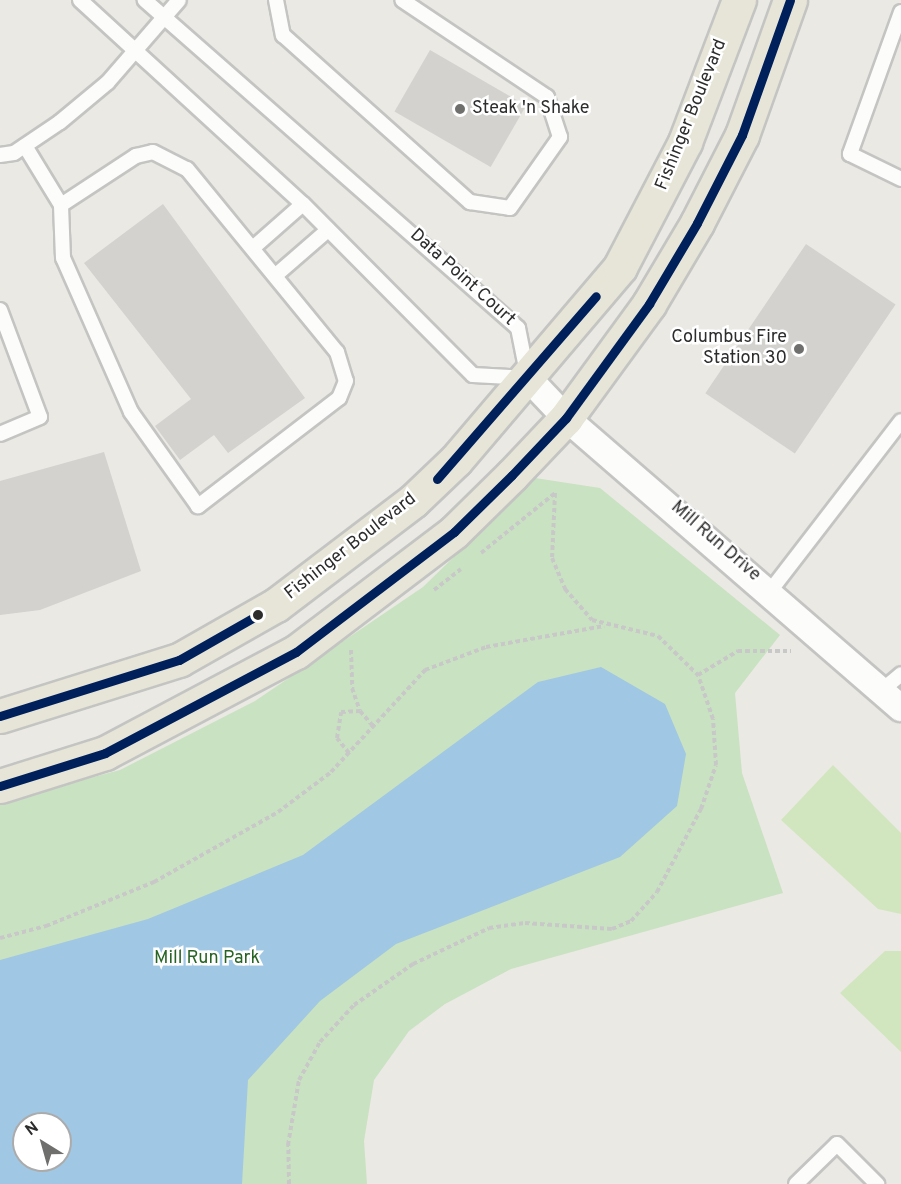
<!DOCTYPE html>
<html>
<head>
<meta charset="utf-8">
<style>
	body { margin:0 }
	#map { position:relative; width:901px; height:1184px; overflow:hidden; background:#eae9e4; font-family:Overpass,sans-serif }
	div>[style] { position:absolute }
	.green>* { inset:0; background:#c9e2c1 }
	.pitch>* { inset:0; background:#d1e6bf }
	.water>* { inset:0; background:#a0c7e3 }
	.building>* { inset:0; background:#d3d2cf; transform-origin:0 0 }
	.path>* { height:4px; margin-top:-2px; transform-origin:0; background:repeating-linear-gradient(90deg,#c8c8c8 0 4.5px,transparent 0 7.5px) }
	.roads { filter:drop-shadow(2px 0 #c4c4c3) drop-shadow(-2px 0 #c4c4c3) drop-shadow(0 2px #c4c4c3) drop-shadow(0 -2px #c4c4c3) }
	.service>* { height:14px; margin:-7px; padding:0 7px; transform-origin:7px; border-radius:7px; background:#fcfcfb }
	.minor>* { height:26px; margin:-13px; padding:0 13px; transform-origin:13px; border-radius:13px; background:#fcfcfb }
	.primary>* { height:33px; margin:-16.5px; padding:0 16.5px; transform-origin:16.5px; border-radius:16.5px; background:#e6e5d7 }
	.bus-1>* { height:9px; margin:-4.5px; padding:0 4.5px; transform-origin:4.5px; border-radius:4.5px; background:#00205b }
	.dots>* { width:16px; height:16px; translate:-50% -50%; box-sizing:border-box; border:3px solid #fff; border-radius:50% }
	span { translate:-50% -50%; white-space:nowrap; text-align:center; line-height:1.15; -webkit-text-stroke:5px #fff; paint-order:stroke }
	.poi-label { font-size:18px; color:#2d2d2d }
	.left { translate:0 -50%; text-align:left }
	.right { translate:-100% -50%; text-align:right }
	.street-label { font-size:18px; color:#2d2d2d }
	.park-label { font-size:18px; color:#266423 }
	.north { position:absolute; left:12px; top:1112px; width:60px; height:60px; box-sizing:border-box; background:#fff; border:2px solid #ababab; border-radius:50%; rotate:323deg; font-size:16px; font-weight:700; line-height:24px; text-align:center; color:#2d2d2d }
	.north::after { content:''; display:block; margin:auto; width:21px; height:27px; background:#6f6f6d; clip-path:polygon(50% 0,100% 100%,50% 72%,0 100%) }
</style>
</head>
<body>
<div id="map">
	<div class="green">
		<i style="clip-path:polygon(evenodd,535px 478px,600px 488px,780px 635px,735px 693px,742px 773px,783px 893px,511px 969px,445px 1004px,409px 1031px,374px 1080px,364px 1141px,367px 1184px,0 1184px,0 802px,120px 770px,255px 701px,423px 587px,535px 478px,24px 1124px,60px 1124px,60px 1160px,24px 1160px,24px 1124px)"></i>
	</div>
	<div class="pitch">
		<i style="clip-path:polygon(833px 765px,901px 833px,901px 914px,878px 909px,781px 820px)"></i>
		<i style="clip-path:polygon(885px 951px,901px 951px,901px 1052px,840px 993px)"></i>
	</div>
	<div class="water">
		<i style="clip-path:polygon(evenodd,601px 667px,665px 704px,686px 754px,677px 806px,620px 857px,396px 944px,320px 1001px,248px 1080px,242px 1184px,0 1184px,0 960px,148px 919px,303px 855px,538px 682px,601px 667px,24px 1124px,60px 1124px,60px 1160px,24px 1160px,24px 1124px)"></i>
	</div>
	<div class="building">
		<i style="left:430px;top:50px;width:111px;height:71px;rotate:30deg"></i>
		<i style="clip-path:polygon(163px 204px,305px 398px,228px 453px,214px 435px,180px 460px,155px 426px,191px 399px,84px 263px)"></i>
		<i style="left:806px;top:244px;width:108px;height:180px;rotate:34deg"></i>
		<i style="clip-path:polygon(104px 452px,141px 571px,40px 610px,0 615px,0 481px)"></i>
	</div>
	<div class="path">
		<i style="left:481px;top:553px;width:95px;rotate:-39deg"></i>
		<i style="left:555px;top:493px;width:65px;rotate:92.6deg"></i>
		<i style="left:552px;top:558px;width:34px;rotate:67deg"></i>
		<i style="left:565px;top:589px;width:41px;rotate:48.9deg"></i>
		<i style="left:592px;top:620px;width:68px;rotate:13.6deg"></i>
		<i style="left:658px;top:636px;width:56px;rotate:44.3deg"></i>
		<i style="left:698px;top:675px;width:47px;rotate:-31deg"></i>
		<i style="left:738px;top:651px;width:53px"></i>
		<i style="left:434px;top:590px;width:34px;rotate:-38deg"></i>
		<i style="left:351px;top:650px;width:38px;rotate:88deg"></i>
		<i style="left:352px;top:688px;width:24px;rotate:71deg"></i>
		<i style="left:349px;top:753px;width:19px;rotate:-129deg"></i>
		<i style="left:337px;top:738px;width:26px;rotate:-81deg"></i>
		<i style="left:341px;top:712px;width:19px;rotate:-3deg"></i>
		<i style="left:360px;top:711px;width:20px;rotate:49deg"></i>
		<i style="left:0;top:938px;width:48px;rotate:-14.6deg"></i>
		<i style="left:46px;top:926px;width:117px;rotate:-22.2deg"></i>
		<i style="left:154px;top:882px;width:142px;rotate:-29.4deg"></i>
		<i style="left:278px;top:812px;width:66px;rotate:-37deg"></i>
		<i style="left:331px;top:772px;width:139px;rotate:-47.3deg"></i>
		<i style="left:425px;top:670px;width:65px;rotate:-20.7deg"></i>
		<i style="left:486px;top:647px;width:120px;rotate:-10.1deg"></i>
		<i style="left:289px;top:1184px;width:39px;rotate:-91deg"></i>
		<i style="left:288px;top:1145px;width:66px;rotate:-80.4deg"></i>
		<i style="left:299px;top:1080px;width:43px;rotate:-61.1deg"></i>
		<i style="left:320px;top:1042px;width:50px;rotate:-47.4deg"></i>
		<i style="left:354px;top:1005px;width:72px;rotate:-34.8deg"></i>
		<i style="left:413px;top:964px;width:84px;rotate:-25.3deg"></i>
		<i style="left:489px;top:928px;width:36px;rotate:-8deg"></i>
		<i style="left:525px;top:923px;width:87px;rotate:3.9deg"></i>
		<i style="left:612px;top:929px;width:21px;rotate:-23deg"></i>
		<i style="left:631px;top:921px;width:39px;rotate:-48deg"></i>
		<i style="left:657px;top:892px;width:94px;rotate:-62.1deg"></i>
		<i style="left:701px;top:809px;width:46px;rotate:-71.2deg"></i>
		<i style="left:716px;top:765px;width:46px;rotate:-93.7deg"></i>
		<i style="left:713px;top:719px;width:46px;rotate:-108.8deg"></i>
	</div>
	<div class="roads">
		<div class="service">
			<i style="left:80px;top:0;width:302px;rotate:42.5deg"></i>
			<i style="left:303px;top:204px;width:241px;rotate:45.2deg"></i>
			<i style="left:473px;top:375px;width:55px;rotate:3.1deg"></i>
			<i style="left:528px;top:378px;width:51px;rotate:-101.3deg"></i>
			<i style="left:518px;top:328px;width:497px;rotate:-138.7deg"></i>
			<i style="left:276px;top:0;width:36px;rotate:79deg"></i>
			<i style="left:283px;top:35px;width:251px;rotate:41.8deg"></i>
			<i style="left:470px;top:202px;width:40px;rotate:8.5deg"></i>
			<i style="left:510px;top:208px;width:87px;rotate:-54.8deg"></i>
			<i style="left:560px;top:137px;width:42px;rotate:-108deg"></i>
			<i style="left:547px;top:97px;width:174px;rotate:-146.2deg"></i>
			<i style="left:901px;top:12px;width:151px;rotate:109.8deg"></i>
			<i style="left:850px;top:154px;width:57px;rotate:26.1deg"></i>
			<i style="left:25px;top:146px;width:69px;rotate:58.6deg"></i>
			<i style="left:61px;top:205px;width:90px;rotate:-33.2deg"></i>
			<i style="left:136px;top:156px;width:17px;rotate:-13deg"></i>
			<i style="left:153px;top:152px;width:38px;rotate:27deg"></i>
			<i style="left:187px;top:169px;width:237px;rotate:50.7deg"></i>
			<i style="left:337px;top:352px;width:30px;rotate:73deg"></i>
			<i style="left:346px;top:381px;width:18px;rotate:112deg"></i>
			<i style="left:339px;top:398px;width:178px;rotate:142.5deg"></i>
			<i style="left:198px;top:506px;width:115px;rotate:-125.5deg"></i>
			<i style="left:131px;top:412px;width:168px;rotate:-113.8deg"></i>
			<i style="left:63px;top:258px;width:53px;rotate:-92.2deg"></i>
			<i style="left:0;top:155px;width:14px;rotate:-8deg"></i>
			<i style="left:14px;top:153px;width:55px;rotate:-34deg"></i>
			<i style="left:60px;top:122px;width:62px;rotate:-39.8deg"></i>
			<i style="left:108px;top:82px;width:108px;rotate:-49.1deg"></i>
			<i style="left:254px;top:247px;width:65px;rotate:-41.3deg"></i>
			<i style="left:276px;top:275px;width:69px;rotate:-40.9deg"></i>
			<i style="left:0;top:310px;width:114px;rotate:69.5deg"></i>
			<i style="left:40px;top:417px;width:43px;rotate:157deg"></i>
			<i style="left:771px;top:590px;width:213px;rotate:-52.4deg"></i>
			<i style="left:881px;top:691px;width:26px;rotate:-40deg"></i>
			<i style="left:796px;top:1184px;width:57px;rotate:-44.3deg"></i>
			<i style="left:837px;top:1144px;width:57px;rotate:45deg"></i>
		</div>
		<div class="minor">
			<i style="left:528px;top:378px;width:55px;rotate:46.5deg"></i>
			<i style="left:566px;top:418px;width:443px;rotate:40.9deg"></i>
		</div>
		<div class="primary">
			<i style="left:0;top:716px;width:188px;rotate:-17.4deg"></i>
			<i style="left:179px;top:660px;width:112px;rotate:-29.6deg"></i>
			<i style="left:276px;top:605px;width:172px;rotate:-37.2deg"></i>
			<i style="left:413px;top:501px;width:59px;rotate:-43.6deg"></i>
			<i style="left:456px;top:460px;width:253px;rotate:-49.6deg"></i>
			<i style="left:620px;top:267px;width:141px;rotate:-62.5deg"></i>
			<i style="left:685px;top:142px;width:152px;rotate:-69.2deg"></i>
			<i style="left:0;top:786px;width:110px;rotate:-17.4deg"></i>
			<i style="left:105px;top:753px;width:216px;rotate:-27.9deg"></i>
			<i style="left:296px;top:652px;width:198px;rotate:-37.2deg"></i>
			<i style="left:454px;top:532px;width:81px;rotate:-44.5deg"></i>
			<i style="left:512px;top:475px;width:79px;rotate:-46.5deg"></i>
			<i style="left:566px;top:418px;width:141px;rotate:-53.9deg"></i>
			<i style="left:649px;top:304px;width:94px;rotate:-59.3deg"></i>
			<i style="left:697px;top:223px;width:99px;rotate:-62.9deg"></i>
			<i style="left:742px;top:135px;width:143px;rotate:-70.4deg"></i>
		</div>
	</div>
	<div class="bus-1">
		<i style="left:437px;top:479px;width:242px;rotate:-49deg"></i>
		<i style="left:0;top:716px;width:188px;rotate:-17.4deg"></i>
		<i style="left:179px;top:660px;width:91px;rotate:-29.7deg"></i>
		<i style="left:0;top:786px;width:110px;rotate:-17.4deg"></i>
		<i style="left:105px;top:753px;width:216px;rotate:-27.9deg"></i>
		<i style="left:296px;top:652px;width:198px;rotate:-37.2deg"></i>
		<i style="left:454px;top:532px;width:81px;rotate:-44.5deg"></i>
		<i style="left:512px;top:475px;width:79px;rotate:-46.5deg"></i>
		<i style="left:566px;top:418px;width:141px;rotate:-53.9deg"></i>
		<i style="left:649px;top:304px;width:94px;rotate:-59.3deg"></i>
		<i style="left:697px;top:223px;width:99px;rotate:-62.9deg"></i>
		<i style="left:742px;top:135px;width:143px;rotate:-70.4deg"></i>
	</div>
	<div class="dots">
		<i style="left:460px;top:109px;background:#6f6f6d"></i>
		<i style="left:799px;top:349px;background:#6f6f6d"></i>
		<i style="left:258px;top:615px;background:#2d2d2d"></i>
	</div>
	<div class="poi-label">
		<span class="left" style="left:472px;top:109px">Steak 'n Shake</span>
		<span class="right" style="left:787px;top:349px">Columbus Fire<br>Station 30</span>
	</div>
	<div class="street-label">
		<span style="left:692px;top:115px;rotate:-68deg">Fishinger Boulevard</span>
		<span style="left:462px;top:278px;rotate:42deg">Data Point Court</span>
		<span style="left:715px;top:542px;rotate:41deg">Mill Run Drive</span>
		<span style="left:351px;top:547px;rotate:-38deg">Fishinger Boulevard</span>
	</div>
	<div class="park-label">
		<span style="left:207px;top:959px">Mill Run Park</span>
	</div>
	<div class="north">N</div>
</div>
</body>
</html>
